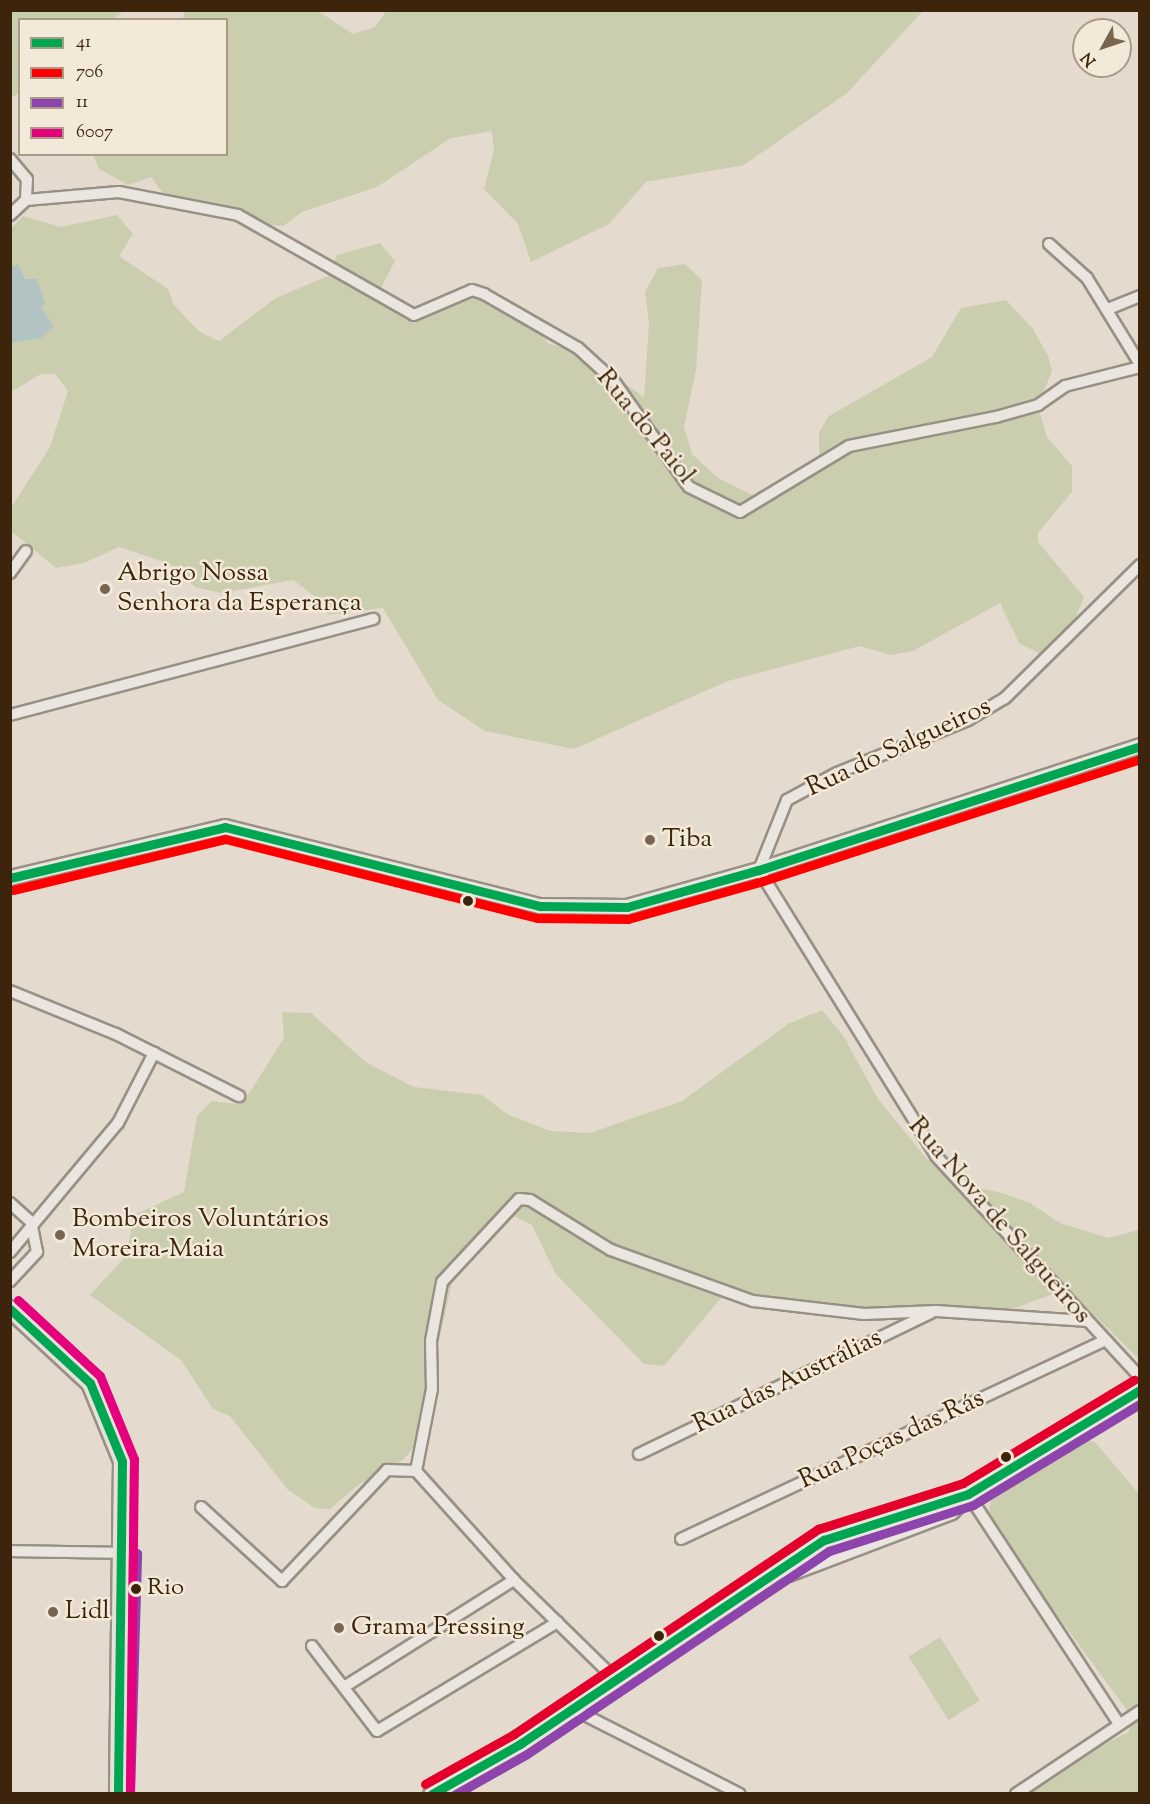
<!DOCTYPE html>
<html>
<head>
<meta charset="utf-8">
<style>
	body { margin:0 }
	#map { position:relative; width:1150px; height:1804px; overflow:hidden; background:#e4dbce; font-family:"Sorts Mill Goudy",serif }
	div>[style] { position:absolute }
	.green>* { inset:0; background:#cbcdaf; transform-origin:0 0 }
	.water>* { inset:0; background:#b2c3c3 }
	.roads { filter:drop-shadow(2px 0 #989085) drop-shadow(-2px 0 #989085) drop-shadow(0 2px #989085) drop-shadow(0 -2px #989085) }
	.minor>* { height:10px; margin:-5px; padding:0 5px; transform-origin:5px; border-radius:5px; background:#eae5de }
	.tertiary>* { height:14px; margin:-7px; padding:0 7px; transform-origin:7px; border-radius:7px; background:#eae5de }
	.secondary>* { height:15px; margin:-7.5px; padding:0 7.5px; transform-origin:7.5px; border-radius:7.5px; background:#eae5de }
	.primary>* { height:16px; margin:-8px; padding:0 8px; transform-origin:8px; border-radius:8px; background:#e7e1d9 }
	.bus-1>* { height:9px; margin:-4.5px; padding:0 4.5px; transform-origin:4.5px; border-radius:4.5px; background:#00a651 }
	.bus-2>* { height:9px; margin:-4.5px; padding:0 4.5px; transform-origin:4.5px; border-radius:4.5px; background:#f00 }
	.bus-3>* { height:9px; margin:-4.5px; padding:0 4.5px; transform-origin:4.5px; border-radius:4.5px; background:#8e44ad }
	.bus-4>* { height:9px; margin:-4.5px; padding:0 4.5px; transform-origin:4.5px; border-radius:4.5px; background:#e5007d }
	.bus-5>* { height:9px; margin:-4.5px; padding:0 4.5px; transform-origin:4.5px; border-radius:4.5px; background:#e4002b }
	.dots>* { width:16px; height:16px; translate:-50% -50%; box-sizing:border-box; border:3px solid #f3e9d9; border-radius:50% }
	span { translate:-50% -50%; white-space:nowrap; text-align:center; line-height:1.15; -webkit-text-stroke:5px #f3e9d9; paint-order:stroke }
	.bus-label { font-size:24px; color:#3c250c }
	.left { translate:0 -50%; text-align:left }
	.street-label { font-size:26px; color:#3c250c }
	.poi-label { font-size:26px; color:#3c250c }
	.frame { position:absolute; inset:0; border:12px solid #3c250c; pointer-events:none }
	.legend { position:absolute; left:18px; top:18px; width:210px; height:138px; box-sizing:border-box; background:#f3e9d9; border:2px solid #aa9b87; margin:0; padding:8px 10px; list-style:none; font-size:18px; color:#3c250c }
	.legend li { display:flex; align-items:center; gap:12px; height:30px }
	.legend b { width:30px; border:2px solid #aa9b87 }
	.north { position:absolute; left:1072px; top:18px; width:60px; height:60px; box-sizing:border-box; background:#f3e9d9; border:2px solid #aa9b87; border-radius:50%; rotate:230deg; font-size:16px; font-weight:700; line-height:24px; text-align:center; color:#3c250c }
	.north::after { content:''; display:block; margin:auto; width:21px; height:27px; background:#776550; clip-path:polygon(50% 0,100% 100%,50% 72%,0 100%) }
</style>
</head>
<body>
<div id="map">
	<div class="green">
		<i style="clip-path:polygon(11px 10px,123px 10px,123px 11px,115px 19px,20px 20px,19px 93px,11px 98px)"></i>
		<i style="clip-path:polygon(387px 10px,923px 11px,847px 93px,744px 165px,646px 182px,609px 224px,531px 262px,518px 224px,484px 189px,494px 150px,492px 131px,451px 138px,377px 187px,302px 212px,283px 226px,254px 223px,193px 201px,174px 208px,151px 177px,128px 185px,99px 169px,93px 155px,226px 154px,226px 20px,183px 19px,184px 11px,318px 11px,353px 34px,375px 27px)"></i>
		<i style="clip-path:polygon(117px 215px,133px 234px,119px 256px,168px 289px,174px 305px,200px 332px,219px 341px,276px 298px,328px 276px,337px 255px,380px 243px,395px 261px,381px 288px,399px 309px,426px 316px,462px 298px,484px 298px,532px 323px,549px 344px,576px 351px,644px 397px,649px 323px,645px 292px,658px 268px,685px 264px,702px 280px,696px 370px,684px 427px,692px 454px,718px 478px,760px 499px,819px 459px,819px 432px,829px 416px,932px 357px,961px 308px,1006px 300px,1033px 329px,1048px 356px,1052px 371px,1038px 406px,1047px 437px,1072px 466px,1072px 492px,1038px 533px,1038px 542px,1084px 597px,1061px 653px,1046px 657px,1019px 643px,1000px 603px,913px 651px,891px 655px,860px 646px,728px 681px,574px 749px,485px 731px,438px 700px,383px 608px,328px 615px,320px 600px,293px 580px,221px 593px,195px 587px,170px 564px,119px 547px,84px 563px,56px 568px,11px 531px,11px 508px,50px 447px,68px 391px,55px 374px,41px 374px,11px 392px,10px 230px,23px 216px,61px 227px)"></i>
		<i style="clip-path:polygon(822px 1010px,844px 1037px,878px 1099px,926px 1158px,955px 1183px,1002px 1193px,1030px 1203px,1060px 1223px,1108px 1238px,1139px 1230px,1139px 1359px,1075px 1296px,1056px 1293px,1004px 1312px,968px 1307px,812px 1307px,726px 1292px,664px 1366px,644px 1364px,555px 1273px,532px 1225px,512px 1215px,499px 1217px,465px 1256px,452px 1282px,416px 1445px,404px 1459px,357px 1486px,330px 1509px,315px 1508px,288px 1490px,230px 1416px,213px 1409px,181px 1360px,90px 1295px,126px 1256px,134px 1215px,184px 1192px,197px 1116px,212px 1101px,236px 1104px,250px 1092px,284px 1038px,282px 1012px,311px 1013px,367px 1063px,414px 1087px,482px 1095px,507px 1114px,551px 1131px,590px 1133px,682px 1101px,788px 1024px)"></i>
		<i style="clip-path:polygon(1079px 1437px,1095px 1442px,1139px 1494px,1139px 1793px,1029px 1793px,1080px 1756px,1129px 1732px,1132px 1717px,996px 1532px,989px 1510px,991px 1501px)"></i>
		<i style="left:940px;top:1637px;width:75px;height:37px;rotate:58deg"></i>
	</div>
	<div class="water">
		<i style="clip-path:polygon(18px 264px,25px 279px,37px 279px,45px 303px,41px 307px,53px 326px,41px 338px,11px 343px,11px 267px)"></i>
	</div>
	<div class="roads">
		<div class="minor">
			<i style="left:10px;top:159px;width:26px;rotate:50deg"></i>
			<i style="left:27px;top:179px;width:21px;rotate:93deg"></i>
			<i style="left:26px;top:200px;width:93px;rotate:-4.9deg"></i>
			<i style="left:119px;top:192px;width:121px;rotate:10.9deg"></i>
			<i style="left:238px;top:215px;width:202px;rotate:29.6deg"></i>
			<i style="left:414px;top:315px;width:63px;rotate:-23.3deg"></i>
			<i style="left:472px;top:290px;width:13px;rotate:18deg"></i>
			<i style="left:484px;top:294px;width:108px;rotate:29.9deg"></i>
			<i style="left:578px;top:348px;width:47px;rotate:42.4deg"></i>
			<i style="left:613px;top:380px;width:131px;rotate:54.6deg"></i>
			<i style="left:689px;top:487px;width:57px;rotate:26.1deg"></i>
			<i style="left:740px;top:512px;width:127px;rotate:-31.2deg"></i>
			<i style="left:849px;top:446px;width:150px;rotate:-11.2deg"></i>
			<i style="left:996px;top:417px;width:44px;rotate:-15.9deg"></i>
			<i style="left:1038px;top:405px;width:33px;rotate:-35deg"></i>
			<i style="left:1065px;top:386px;width:77px;rotate:-14.2deg"></i>
			<i style="left:10px;top:215px;width:22px;rotate:-43deg"></i>
			<i style="left:1049px;top:244px;width:51px;rotate:41.8deg"></i>
			<i style="left:1087px;top:278px;width:101px;rotate:58.4deg"></i>
			<i style="left:1108px;top:309px;width:35px;rotate:-22deg"></i>
			<i style="left:1140px;top:565px;width:190px;rotate:135.4deg"></i>
			<i style="left:1005px;top:698px;width:43px;rotate:149.3deg"></i>
			<i style="left:968px;top:720px;width:141px;rotate:158deg"></i>
			<i style="left:837px;top:773px;width:57px;rotate:151.6deg"></i>
			<i style="left:787px;top:800px;width:75px;rotate:111.8deg"></i>
			<i style="left:759px;top:870px;width:336px;rotate:58.2deg"></i>
			<i style="left:936px;top:1156px;width:301px;rotate:47.3deg"></i>
			<i style="left:10px;top:573px;width:27px;rotate:-54deg"></i>
			<i style="left:10px;top:715px;width:376px;rotate:-14.8deg"></i>
			<i style="left:10px;top:991px;width:114px;rotate:22.1deg"></i>
			<i style="left:116px;top:1034px;width:138px;rotate:26.8deg"></i>
			<i style="left:10px;top:1203px;width:28px;rotate:42deg"></i>
			<i style="left:10px;top:1252px;width:168px;rotate:-50.1deg"></i>
			<i style="left:118px;top:1123px;width:79px;rotate:-62.8deg"></i>
			<i style="left:10px;top:1281px;width:40px;rotate:-47deg"></i>
			<i style="left:37px;top:1252px;width:31px;rotate:-101deg"></i>
			<i style="left:639px;top:1454px;width:324px;rotate:-25.8deg"></i>
			<i style="left:416px;top:1471px;width:84px;rotate:-79deg"></i>
			<i style="left:432px;top:1389px;width:48px;rotate:-91.2deg"></i>
			<i style="left:431px;top:1341px;width:60px;rotate:-79.4deg"></i>
			<i style="left:442px;top:1282px;width:113px;rotate:-47.1deg"></i>
			<i style="left:519px;top:1199px;width:11px;rotate:5deg"></i>
			<i style="left:530px;top:1200px;width:95px;rotate:31.7deg"></i>
			<i style="left:611px;top:1250px;width:151px;rotate:19.8deg"></i>
			<i style="left:753px;top:1301px;width:112px;rotate:6.7deg"></i>
			<i style="left:864px;top:1314px;width:72px;rotate:-2.4deg"></i>
			<i style="left:936px;top:1311px;width:149px;rotate:3.8deg"></i>
			<i style="left:968px;top:1494px;width:275px;rotate:56.7deg"></i>
			<i style="left:201px;top:1507px;width:110px;rotate:42.4deg"></i>
			<i style="left:282px;top:1581px;width:153px;rotate:-46.6deg"></i>
			<i style="left:387px;top:1470px;width:29px;rotate:2deg"></i>
			<i style="left:416px;top:1471px;width:147px;rotate:48deg"></i>
			<i style="left:514px;top:1580px;width:141px;rotate:44.4deg"></i>
			<i style="left:681px;top:1539px;width:466px;rotate:-25.1deg"></i>
			<i style="left:10px;top:1551px;width:115px;rotate:1deg"></i>
			<i style="left:312px;top:1646px;width:107px;rotate:52.6deg"></i>
			<i style="left:377px;top:1731px;width:211px;rotate:-31.1deg"></i>
			<i style="left:344px;top:1687px;width:201px;rotate:-32.2deg"></i>
			<i style="left:573px;top:1709px;width:187px;rotate:27deg"></i>
			<i style="left:1016px;top:1794px;width:149px;rotate:-33.8deg"></i>
		</div>
		<div class="tertiary">
			<i style="left:10px;top:878px;width:221px;rotate:-13.3deg"></i>
			<i style="left:225px;top:827px;width:325px;rotate:14.1deg"></i>
			<i style="left:540px;top:906px;width:87px;rotate:0.7deg"></i>
			<i style="left:627px;top:907px;width:137px;rotate:-15.7deg"></i>
			<i style="left:759px;top:870px;width:401px;rotate:-18deg"></i>
		</div>
		<div class="secondary">
			<i style="left:788px;top:1573px;width:174px;rotate:-20.8deg"></i>
			<i style="left:951px;top:1511px;width:24px;rotate:-45deg"></i>
			<i style="left:968px;top:1494px;width:201px;rotate:-31.2deg"></i>
			<i style="left:431px;top:1794px;width:102px;rotate:-29.3deg"></i>
			<i style="left:520px;top:1744px;width:366px;rotate:-33.9deg"></i>
			<i style="left:824px;top:1540px;width:151px;rotate:-17.7deg"></i>
		</div>
		<div class="primary">
			<i style="left:10px;top:1309px;width:109px;rotate:42.8deg"></i>
			<i style="left:90px;top:1383px;width:84px;rotate:67.7deg"></i>
			<i style="left:122px;top:1461px;width:333px;rotate:90.7deg"></i>
		</div>
	</div>
	<div class="bus-1">
		<i style="left:10px;top:878px;width:221px;rotate:-13.3deg"></i>
		<i style="left:225px;top:827px;width:325px;rotate:14.1deg"></i>
		<i style="left:540px;top:906px;width:87px;rotate:0.7deg"></i>
		<i style="left:627px;top:907px;width:137px;rotate:-15.7deg"></i>
		<i style="left:759px;top:870px;width:401px;rotate:-18deg"></i>
		<i style="left:10px;top:1309px;width:109px;rotate:42.8deg"></i>
		<i style="left:90px;top:1383px;width:84px;rotate:67.7deg"></i>
		<i style="left:122px;top:1461px;width:333px;rotate:90.7deg"></i>
		<i style="left:432px;top:1794px;width:101px;rotate:-29.6deg"></i>
		<i style="left:520px;top:1744px;width:366px;rotate:-33.9deg"></i>
		<i style="left:824px;top:1540px;width:151px;rotate:-17.7deg"></i>
		<i style="left:968px;top:1494px;width:201px;rotate:-31.2deg"></i>
	</div>
	<div class="bus-2">
		<i style="left:13px;top:890px;width:218px;rotate:-13.5deg"></i>
		<i style="left:225px;top:839px;width:322px;rotate:14.2deg"></i>
		<i style="left:537px;top:918px;width:91px;rotate:0.6deg"></i>
		<i style="left:628px;top:919px;width:140px;rotate:-15.7deg"></i>
		<i style="left:763px;top:881px;width:396px;rotate:-17.9deg"></i>
	</div>
	<div class="bus-3">
		<i style="left:130px;top:1794px;width:241px;rotate:-88.3deg"></i>
		<i style="left:456px;top:1794px;width:81px;rotate:-29.4deg"></i>
		<i style="left:527px;top:1754px;width:364px;rotate:-33.9deg"></i>
		<i style="left:829px;top:1551px;width:151px;rotate:-17.7deg"></i>
		<i style="left:973px;top:1505px;width:195px;rotate:-31.2deg"></i>
	</div>
	<div class="bus-4">
		<i style="left:18px;top:1300px;width:112px;rotate:42.8deg"></i>
		<i style="left:100px;top:1376px;width:90px;rotate:67.7deg"></i>
		<i style="left:134px;top:1459px;width:335px;rotate:90.7deg"></i>
	</div>
	<div class="bus-5">
		<i style="left:425px;top:1784px;width:102px;rotate:-29.3deg"></i>
		<i style="left:514px;top:1734px;width:367px;rotate:-34deg"></i>
		<i style="left:818px;top:1529px;width:152px;rotate:-17.6deg"></i>
		<i style="left:963px;top:1483px;width:200px;rotate:-31.1deg"></i>
	</div>
	<div class="dots">
		<i style="left:105px;top:589px;background:#776550"></i>
		<i style="left:650px;top:840px;background:#776550"></i>
		<i style="left:468px;top:901px;background:#3c250c"></i>
		<i style="left:60px;top:1235px;background:#776550"></i>
		<i style="left:1006px;top:1457px;background:#3c250c"></i>
		<i style="left:136px;top:1589px;background:#3c250c"></i>
		<i style="left:53px;top:1612px;background:#776550"></i>
		<i style="left:339px;top:1628px;background:#776550"></i>
		<i style="left:659px;top:1636px;background:#3c250c"></i>
	</div>
	<div class="bus-label">
		<span class="left" style="left:147px;top:1589px">Rio</span>
	</div>
	<div class="street-label">
		<span style="left:645px;top:427px;rotate:51deg">Rua do Paiol</span>
		<span style="left:899px;top:748px;rotate:-25deg">Rua do Salgueiros</span>
		<span style="left:999px;top:1221px;rotate:49deg">Rua Nova de Salgueiros</span>
		<span style="left:788px;top:1382px;rotate:-26deg">Rua das Austrálias</span>
		<span style="left:892px;top:1440px;rotate:-25deg">Rua Poças das Rás</span>
	</div>
	<div class="poi-label">
		<span class="left" style="left:117px;top:589px">Abrigo Nossa<br>Senhora da Esperança</span>
		<span class="left" style="left:662px;top:840px">Tiba</span>
		<span class="left" style="left:72px;top:1235px">Bombeiros Voluntários<br>Moreira-Maia</span>
		<span class="left" style="left:65px;top:1612px">Lidl</span>
		<span class="left" style="left:351px;top:1628px">Grama Pressing</span>
	</div>
	<div class="frame"></div>
	<ul class="legend">
	<li><b style="height:8px;background:#00a651"></b>41</li>
	<li><b style="height:8px;background:#f00"></b>706</li>
	<li><b style="height:8px;background:#8e44ad"></b>11</li>
	<li><b style="height:8px;background:#e5007d"></b>6007</li>
	</ul>
	<div class="north">N</div>
</div>
</body>
</html>
